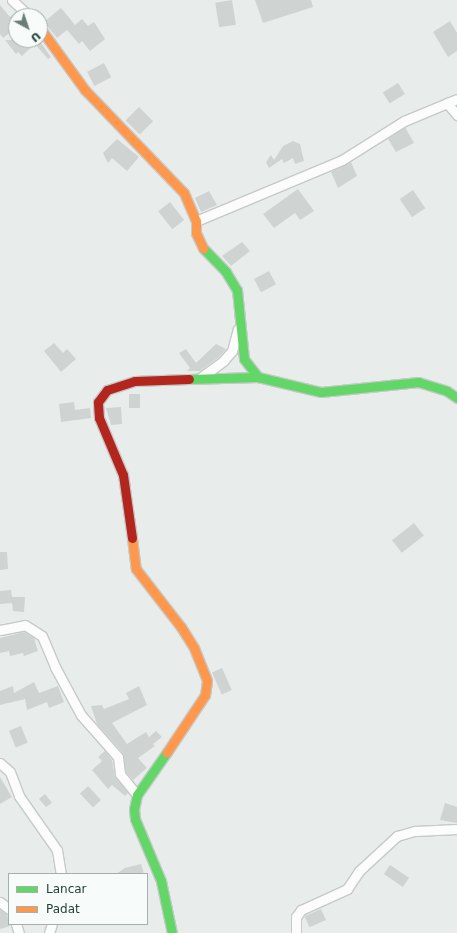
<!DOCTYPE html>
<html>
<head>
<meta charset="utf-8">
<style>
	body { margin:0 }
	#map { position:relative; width:457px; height:933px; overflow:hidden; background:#e8edeb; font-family:"DejaVu Sans",sans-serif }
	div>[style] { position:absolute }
	.building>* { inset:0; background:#cfd4d2; transform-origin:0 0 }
	.roads { filter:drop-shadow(1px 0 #c5cac8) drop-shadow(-1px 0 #c5cac8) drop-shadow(0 1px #c5cac8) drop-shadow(0 -1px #c5cac8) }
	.street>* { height:9px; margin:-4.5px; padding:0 4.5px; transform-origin:4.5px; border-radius:4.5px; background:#fcfcfc }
	.fast>* { height:9px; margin:-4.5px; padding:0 4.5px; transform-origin:4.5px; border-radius:4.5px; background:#63d668 }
	.slow>* { height:9px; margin:-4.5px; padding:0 4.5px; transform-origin:4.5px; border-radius:4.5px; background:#ff974d }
	.jam>* { height:9px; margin:-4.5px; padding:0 4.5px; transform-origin:4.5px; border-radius:4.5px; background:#b3261e }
	span { translate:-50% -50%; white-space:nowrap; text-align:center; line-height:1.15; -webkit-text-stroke:3px #f7fbf9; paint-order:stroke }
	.legend { position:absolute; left:8px; top:873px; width:140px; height:52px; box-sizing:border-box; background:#f7fbf9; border:1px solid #a3b1ad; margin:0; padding:5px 7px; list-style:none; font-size:12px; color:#24423a }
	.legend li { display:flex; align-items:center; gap:8px; height:20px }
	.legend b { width:20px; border:1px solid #a3b1ad }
	.north { position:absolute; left:8px; top:8px; width:40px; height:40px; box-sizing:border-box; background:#f7fbf9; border:1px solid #a3b1ad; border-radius:50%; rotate:140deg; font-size:11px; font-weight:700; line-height:16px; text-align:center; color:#24423a }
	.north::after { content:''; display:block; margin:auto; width:14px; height:18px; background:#697e78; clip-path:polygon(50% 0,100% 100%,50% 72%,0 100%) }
</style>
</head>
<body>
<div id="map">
	<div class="building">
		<i style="left:232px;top:0;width:25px;height:17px;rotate:81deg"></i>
		<i style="clip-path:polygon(255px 0,311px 0,313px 7px,263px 23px)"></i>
		<i style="clip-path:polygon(0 5px,10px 17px,16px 12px,16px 28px,3px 38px,0 34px)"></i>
		<i style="clip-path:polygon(61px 8px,75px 25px,82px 19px,88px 26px,94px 22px,105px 39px,90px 51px,82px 41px,79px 44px,67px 30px,57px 38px,44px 22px)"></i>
		<i style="clip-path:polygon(450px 21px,457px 33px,457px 51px,448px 57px,433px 32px)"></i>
		<i style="clip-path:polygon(5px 40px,39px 40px,51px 57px,48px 59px,35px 44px,22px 56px,18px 52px,16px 54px)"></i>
		<i style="left:104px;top:63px;width:16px;height:19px;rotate:63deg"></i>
		<i style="left:398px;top:83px;width:13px;height:18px;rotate:58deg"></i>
		<i style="left:139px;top:107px;width:20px;height:19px;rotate:45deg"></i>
		<i style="clip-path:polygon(405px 127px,414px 143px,396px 152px,388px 139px)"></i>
		<i style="clip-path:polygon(117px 139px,139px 157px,127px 171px,112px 158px,108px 163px,103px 153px)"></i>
		<i style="clip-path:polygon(293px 141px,300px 144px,304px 161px,295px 164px,293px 158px,284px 163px,282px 159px,269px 168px,266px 162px,271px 155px,274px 160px,283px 146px)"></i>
		<i style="clip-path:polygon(351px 162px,357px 176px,338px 188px,331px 172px)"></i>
		<i style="clip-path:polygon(298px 189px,314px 211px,300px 220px,295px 213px,274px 228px,263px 214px)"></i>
		<i style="left:413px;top:190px;width:22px;height:16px;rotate:56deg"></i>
		<i style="clip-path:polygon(209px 191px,217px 205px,201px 212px,195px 198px)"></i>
		<i style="left:170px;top:202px;width:23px;height:15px;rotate:52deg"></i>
		<i style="clip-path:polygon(242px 242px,250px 251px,231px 266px,222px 256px)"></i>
		<i style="left:269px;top:271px;width:15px;height:17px;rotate:62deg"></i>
		<i style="clip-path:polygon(54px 343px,63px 353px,67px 349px,76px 359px,61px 372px,44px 351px)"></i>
		<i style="clip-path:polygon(216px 344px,226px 349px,219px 357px,200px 371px,187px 371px,190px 368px,179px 353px,186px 349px,196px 363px)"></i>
		<i style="left:129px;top:394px;width:11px;height:14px"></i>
		<i style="clip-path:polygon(74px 402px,75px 410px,90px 408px,91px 418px,61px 422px,59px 404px)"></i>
		<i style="clip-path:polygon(121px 407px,122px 424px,111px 425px,106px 408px)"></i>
		<i style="left:414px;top:523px;width:16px;height:28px;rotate:52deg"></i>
		<i style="clip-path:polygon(0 552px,7px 552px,8px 569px,0 570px)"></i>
		<i style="clip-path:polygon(11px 590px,12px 597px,25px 597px,24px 612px,13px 611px,12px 603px,0 604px,0 591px)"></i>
		<i style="clip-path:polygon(24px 632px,34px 638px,38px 651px,24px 656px,23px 653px,10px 656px,9px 651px,0 653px,0 638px)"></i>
		<i style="left:222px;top:668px;width:24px;height:11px;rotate:66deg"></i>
		<i style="clip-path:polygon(34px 682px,39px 693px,58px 686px,64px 702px,49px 708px,47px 702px,27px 710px,25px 699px,0 705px,0 691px,13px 686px,14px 693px)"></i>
		<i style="clip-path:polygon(139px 686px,147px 705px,112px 723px,127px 744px,146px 732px,149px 737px,156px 731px,162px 737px,153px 744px,155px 746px,138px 758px,147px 768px,133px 780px,126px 772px,123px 753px,97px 724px,91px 706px,102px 705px,104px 709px,129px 699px,126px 693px)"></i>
		<i style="left:21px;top:726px;width:18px;height:13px;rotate:68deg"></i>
		<i style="clip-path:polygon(105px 751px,112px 760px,115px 777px,128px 793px,125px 796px,112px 785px,108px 789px,92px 770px,102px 761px,98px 757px)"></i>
		<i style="clip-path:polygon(0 777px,12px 797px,0 804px)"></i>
		<i style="left:88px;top:786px;width:19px;height:11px;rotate:47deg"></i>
		<i style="clip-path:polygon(45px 794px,52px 803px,46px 807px,39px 799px)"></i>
		<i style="clip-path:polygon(445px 803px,457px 807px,457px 823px,440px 820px)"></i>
		<i style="clip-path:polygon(141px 864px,144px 874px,116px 874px,125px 868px)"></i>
		<i style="left:390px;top:865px;width:23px;height:11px;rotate:34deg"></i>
		<i style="left:321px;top:909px;width:12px;height:18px;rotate:66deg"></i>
		<i style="clip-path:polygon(0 910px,7px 914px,10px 926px,0 929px)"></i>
	</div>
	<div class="roads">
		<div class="street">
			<i style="left:12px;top:0;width:23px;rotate:43deg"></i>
			<i style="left:447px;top:103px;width:16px;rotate:50deg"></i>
			<i style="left:196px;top:221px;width:158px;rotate:-22.7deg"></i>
			<i style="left:342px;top:160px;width:73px;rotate:-32.2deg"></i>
			<i style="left:404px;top:121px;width:57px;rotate:-22.5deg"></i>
			<i style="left:200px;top:378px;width:29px;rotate:-36deg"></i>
			<i style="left:223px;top:361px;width:13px;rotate:-48deg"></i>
			<i style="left:232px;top:351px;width:23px;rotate:-75deg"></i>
			<i style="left:0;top:630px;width:25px;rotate:-11deg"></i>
			<i style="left:25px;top:625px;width:20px;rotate:33deg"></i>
			<i style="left:42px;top:636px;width:34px;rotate:67deg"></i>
			<i style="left:55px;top:667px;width:55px;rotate:61.6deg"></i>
			<i style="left:81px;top:715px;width:56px;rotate:48.6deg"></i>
			<i style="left:118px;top:757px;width:17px;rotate:83deg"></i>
			<i style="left:120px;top:774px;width:27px;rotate:51deg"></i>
			<i style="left:0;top:763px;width:13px;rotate:42deg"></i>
			<i style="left:10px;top:772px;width:26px;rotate:69deg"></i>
			<i style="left:19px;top:796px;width:66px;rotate:54.9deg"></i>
			<i style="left:57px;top:850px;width:24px;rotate:81deg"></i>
			<i style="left:0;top:902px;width:11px;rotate:38deg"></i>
			<i style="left:16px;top:924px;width:9px;rotate:72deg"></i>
			<i style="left:49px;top:933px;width:9px;rotate:-72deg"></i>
			<i style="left:296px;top:933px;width:16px;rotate:-90deg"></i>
			<i style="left:296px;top:917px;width:9px;rotate:-54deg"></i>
			<i style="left:301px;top:910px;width:51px;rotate:-24.5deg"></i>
			<i style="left:347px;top:889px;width:22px;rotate:-56deg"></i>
			<i style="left:359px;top:871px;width:52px;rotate:-42.6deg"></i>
			<i style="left:397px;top:836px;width:19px;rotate:-16deg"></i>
			<i style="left:415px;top:831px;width:42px;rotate:-2.7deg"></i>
		</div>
		<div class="fast">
			<i style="left:203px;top:248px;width:33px;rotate:46deg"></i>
			<i style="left:226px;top:272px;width:21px;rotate:59deg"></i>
			<i style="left:237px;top:290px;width:69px;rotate:84.2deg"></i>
			<i style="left:244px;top:359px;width:23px;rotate:52deg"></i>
			<i style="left:189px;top:379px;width:69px;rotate:-1.7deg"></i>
			<i style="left:258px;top:377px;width:65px;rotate:13.4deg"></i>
			<i style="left:321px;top:392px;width:98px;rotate:-5.9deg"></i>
			<i style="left:418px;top:382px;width:30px;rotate:17deg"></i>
			<i style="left:447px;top:391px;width:12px;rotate:35deg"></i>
			<i style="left:167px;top:752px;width:52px;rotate:124.9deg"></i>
			<i style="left:137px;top:795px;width:14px;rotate:102deg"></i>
			<i style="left:134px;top:809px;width:10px;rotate:84deg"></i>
			<i style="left:135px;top:819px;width:67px;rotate:67.2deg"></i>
			<i style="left:161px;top:881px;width:53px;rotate:78.1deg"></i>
		</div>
		<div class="slow">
			<i style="left:40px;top:28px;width:77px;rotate:54deg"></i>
			<i style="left:85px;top:90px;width:143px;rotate:46.1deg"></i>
			<i style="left:184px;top:193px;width:30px;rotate:67deg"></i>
			<i style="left:196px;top:221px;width:12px;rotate:90deg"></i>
			<i style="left:196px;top:233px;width:17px;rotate:65deg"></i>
			<i style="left:132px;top:538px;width:31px;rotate:83deg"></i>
			<i style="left:136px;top:569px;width:73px;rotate:52.2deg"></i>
			<i style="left:181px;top:627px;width:25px;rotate:58deg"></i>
			<i style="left:194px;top:648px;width:35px;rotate:68deg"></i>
			<i style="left:207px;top:681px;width:14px;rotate:98deg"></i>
			<i style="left:205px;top:695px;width:69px;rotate:123.7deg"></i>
		</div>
		<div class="jam">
			<i style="left:132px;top:538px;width:64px;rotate:-98.1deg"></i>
			<i style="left:123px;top:475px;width:62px;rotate:-112.8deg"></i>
			<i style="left:99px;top:418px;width:16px;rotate:-94deg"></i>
			<i style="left:98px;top:402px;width:15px;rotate:-53deg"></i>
			<i style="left:107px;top:390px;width:29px;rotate:-18deg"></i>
			<i style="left:135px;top:381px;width:54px;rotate:-2.1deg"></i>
		</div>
	</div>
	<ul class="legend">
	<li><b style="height:5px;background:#63d668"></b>Lancar</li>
	<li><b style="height:5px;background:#ff974d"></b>Padat</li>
	</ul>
	<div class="north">U</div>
</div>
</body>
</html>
